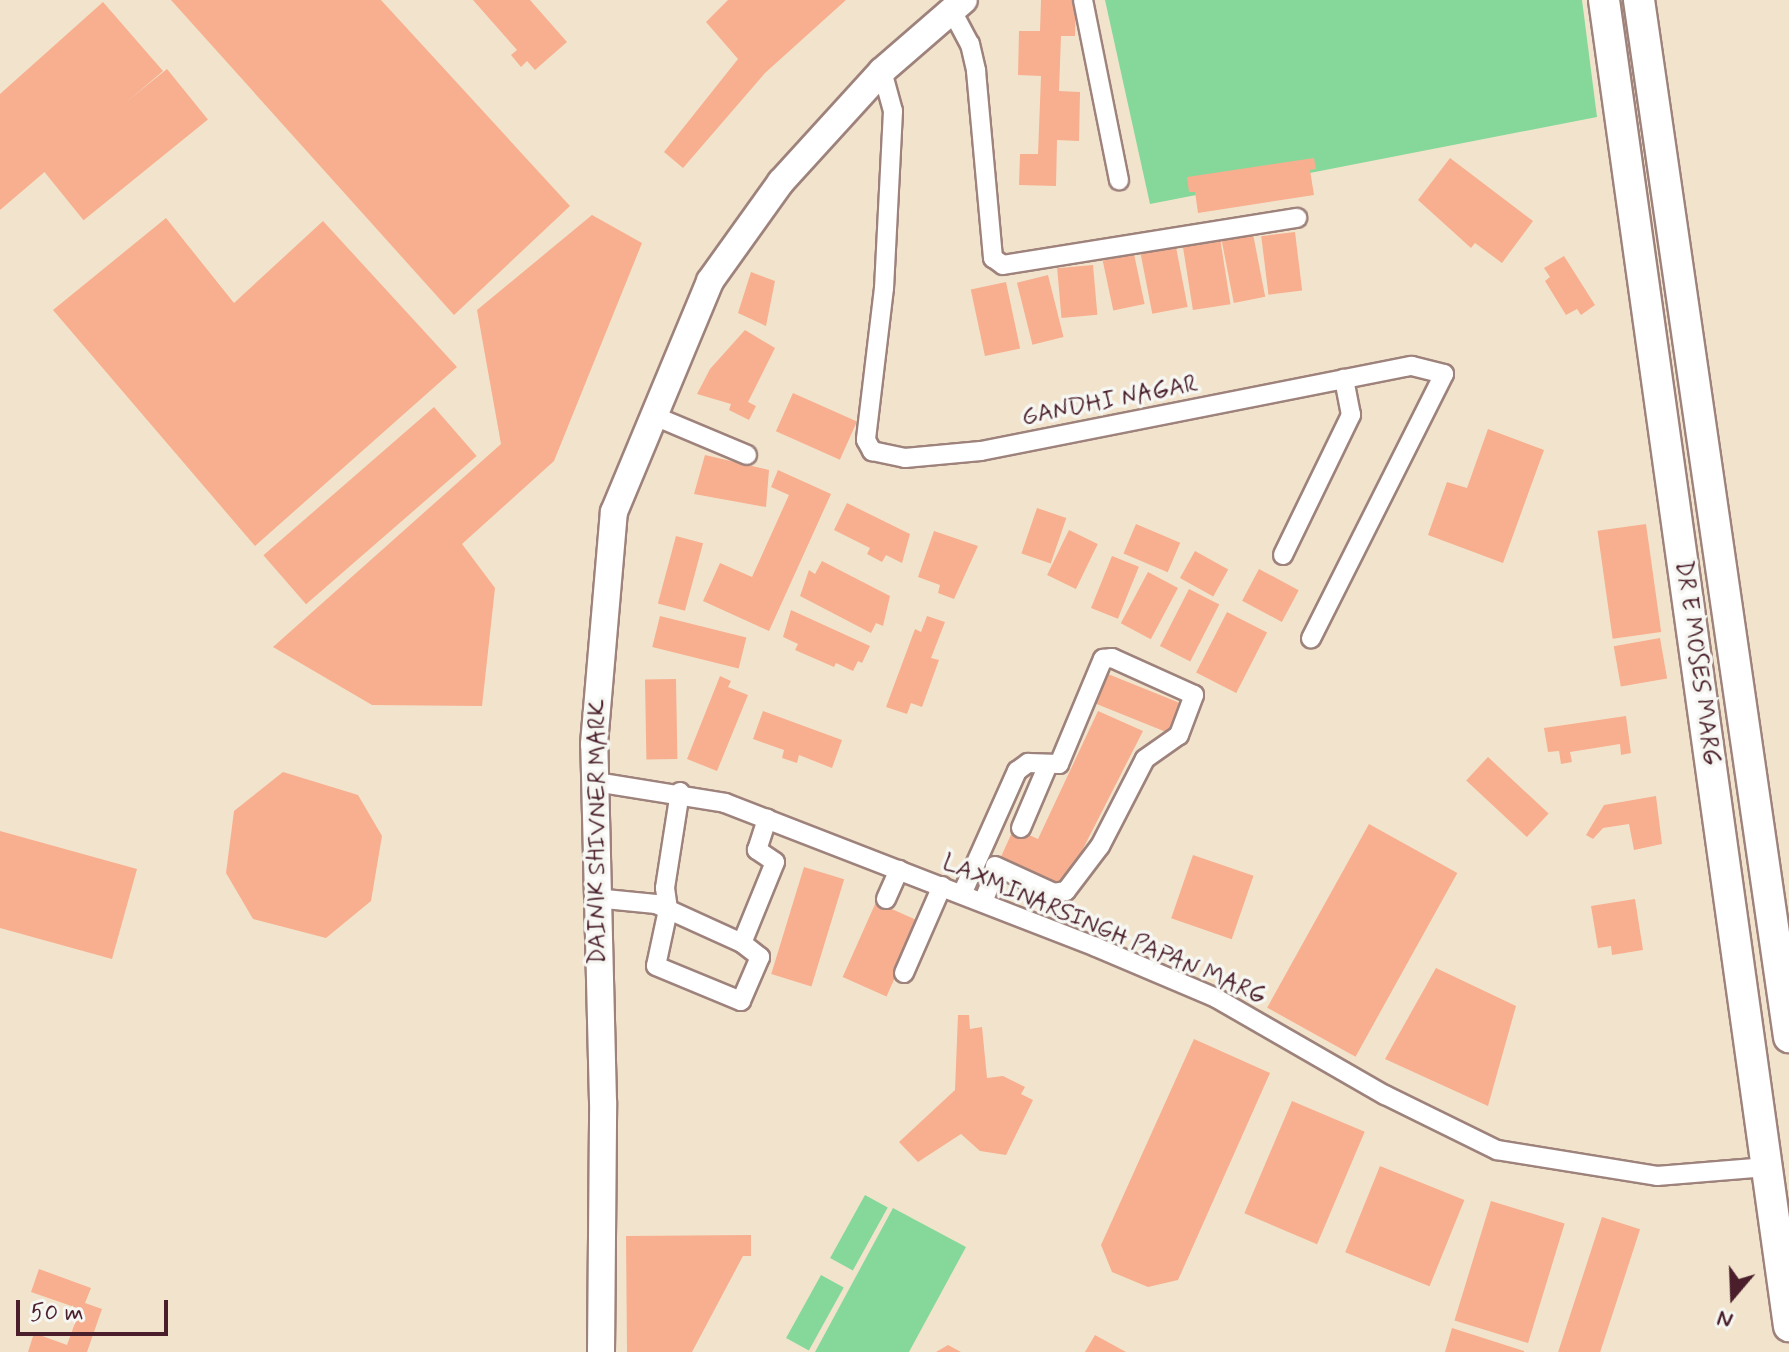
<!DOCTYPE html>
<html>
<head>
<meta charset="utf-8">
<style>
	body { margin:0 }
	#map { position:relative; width:1789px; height:1352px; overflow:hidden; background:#f2e4cc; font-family:Mynerve,sans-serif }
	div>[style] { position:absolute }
	.green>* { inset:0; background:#85d89a; transform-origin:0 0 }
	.building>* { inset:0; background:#f7af8f; transform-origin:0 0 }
	.roads { filter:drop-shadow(2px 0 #9e827c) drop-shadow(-2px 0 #9e827c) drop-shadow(0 2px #9e827c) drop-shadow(0 -2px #9e827c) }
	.minor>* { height:18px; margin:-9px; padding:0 9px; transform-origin:9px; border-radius:9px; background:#fff }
	.secondary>* { height:26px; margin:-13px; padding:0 13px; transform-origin:13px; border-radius:13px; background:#fff }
	.primary>* { height:30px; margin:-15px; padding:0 15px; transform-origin:15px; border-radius:15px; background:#fff }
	span { translate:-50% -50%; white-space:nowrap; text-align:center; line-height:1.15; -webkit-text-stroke:7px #f6f6f2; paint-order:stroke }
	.street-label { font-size:24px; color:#4a1f2b }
	.north { position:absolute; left:1693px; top:1256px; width:80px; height:80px; -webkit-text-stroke:6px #f6f6f2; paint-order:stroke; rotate:199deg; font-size:22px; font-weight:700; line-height:32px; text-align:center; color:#4a1f2b }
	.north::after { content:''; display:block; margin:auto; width:28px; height:36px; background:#4a1f2b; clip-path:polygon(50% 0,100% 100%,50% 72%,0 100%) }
	.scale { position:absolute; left:16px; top:1300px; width:152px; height:36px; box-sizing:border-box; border:4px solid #4a1f2b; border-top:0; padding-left:10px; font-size:24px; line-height:28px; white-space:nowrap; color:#4a1f2b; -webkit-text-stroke:6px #f6f6f2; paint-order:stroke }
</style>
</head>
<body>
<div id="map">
	<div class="green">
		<i style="clip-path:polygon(1105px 0,1582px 0,1597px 117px,1150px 204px)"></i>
		<i style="left:865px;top:1195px;width:26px;height:72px;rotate:29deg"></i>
		<i style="clip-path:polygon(893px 1208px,966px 1247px,909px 1352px,815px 1352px)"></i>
		<i style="left:821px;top:1275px;width:26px;height:72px;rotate:29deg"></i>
	</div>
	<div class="building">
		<i style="clip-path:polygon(171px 0,381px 0,570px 206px,454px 315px)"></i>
		<i style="clip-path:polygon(473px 0,530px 0,567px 42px,535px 70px,527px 61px,521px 67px,511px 55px,517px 50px)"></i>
		<i style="clip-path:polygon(728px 0,846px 0,765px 73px,683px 168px,664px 152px,738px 59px,706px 22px)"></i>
		<i style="clip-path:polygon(1041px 0,1076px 0,1075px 36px,1061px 36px,1059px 91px,1080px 92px,1079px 141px,1057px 140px,1056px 186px,1019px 185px,1020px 154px,1038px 154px,1041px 76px,1018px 75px,1019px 31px,1040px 31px)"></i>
		<i style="clip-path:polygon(103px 2px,163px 71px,0 210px,0 94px)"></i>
		<i style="left:167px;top:69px;width:65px;height:160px;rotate:51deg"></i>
		<i style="clip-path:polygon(1314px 158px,1316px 169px,1310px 170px,1314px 195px,1198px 213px,1195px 192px,1189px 192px,1187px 177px)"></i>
		<i style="clip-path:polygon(1450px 158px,1533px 221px,1502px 263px,1475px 243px,1471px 248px,1418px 200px)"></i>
		<i style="clip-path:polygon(592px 215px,642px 243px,554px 461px,462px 544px,495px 588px,482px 706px,372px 705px,273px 647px,501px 444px,477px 310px)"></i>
		<i style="clip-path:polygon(166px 218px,234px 303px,323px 221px,457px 367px,255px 546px,53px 310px)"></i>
		<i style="left:1295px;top:232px;width:59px;height:34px;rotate:83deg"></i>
		<i style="left:1253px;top:234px;width:64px;height:32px;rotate:79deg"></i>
		<i style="left:1220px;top:238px;width:67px;height:38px;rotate:81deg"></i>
		<i style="left:1176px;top:247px;width:61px;height:36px;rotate:79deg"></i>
		<i style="left:1134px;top:254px;width:51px;height:32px;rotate:78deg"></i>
		<i style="clip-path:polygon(1564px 256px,1595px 305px,1581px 315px,1577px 309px,1566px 315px,1545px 281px,1550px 277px,1544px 268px)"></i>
		<i style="left:1093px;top:265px;width:50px;height:36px;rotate:85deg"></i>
		<i style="clip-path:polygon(751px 272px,775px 281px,766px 326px,738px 313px)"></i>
		<i style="left:1048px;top:275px;width:64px;height:32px;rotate:76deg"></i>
		<i style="left:1006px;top:282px;width:68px;height:36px;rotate:78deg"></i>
		<i style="clip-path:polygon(745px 330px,775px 348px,748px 402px,756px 406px,749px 420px,729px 410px,731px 404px,697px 394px,710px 369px)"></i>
		<i style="left:793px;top:393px;width:70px;height:42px;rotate:24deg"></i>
		<i style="left:434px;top:407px;width:65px;height:226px;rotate:49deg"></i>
		<i style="clip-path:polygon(1488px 429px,1544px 450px,1503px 563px,1428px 535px,1447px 482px,1467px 488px)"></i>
		<i style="clip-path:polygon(705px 455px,769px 470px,766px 507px,694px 494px)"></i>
		<i style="clip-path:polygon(778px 470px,831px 494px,769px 631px,703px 601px,720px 563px,752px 577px,789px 495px,771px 487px)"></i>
		<i style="clip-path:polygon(847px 503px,910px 534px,902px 563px,886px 555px,882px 562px,867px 554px,870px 548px,834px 530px)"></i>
		<i style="left:1037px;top:508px;width:31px;height:48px;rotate:19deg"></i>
		<i style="left:1136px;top:524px;width:48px;height:32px;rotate:23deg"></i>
		<i style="left:1646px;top:524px;width:109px;height:49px;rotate:82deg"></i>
		<i style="left:1069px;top:530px;width:32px;height:50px;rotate:26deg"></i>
		<i style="clip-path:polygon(934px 531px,978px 546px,954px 599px,938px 593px,940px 585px,918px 577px)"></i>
		<i style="left:676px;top:536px;width:28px;height:70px;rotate:15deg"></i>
		<i style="left:1195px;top:551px;width:38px;height:31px;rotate:29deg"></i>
		<i style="left:1112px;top:556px;width:29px;height:56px;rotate:22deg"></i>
		<i style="clip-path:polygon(822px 561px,890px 596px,883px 626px,876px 623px,871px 633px,800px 596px,809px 570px,815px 574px)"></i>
		<i style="left:1259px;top:569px;width:45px;height:36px;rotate:28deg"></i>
		<i style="left:1148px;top:572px;width:34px;height:58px;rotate:28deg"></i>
		<i style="left:1189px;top:589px;width:34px;height:64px;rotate:27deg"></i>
		<i style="clip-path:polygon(791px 610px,870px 646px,862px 663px,858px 661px,853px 671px,836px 663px,834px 667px,795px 650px,798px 644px,783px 637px)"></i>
		<i style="left:1227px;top:612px;width:45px;height:68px;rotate:27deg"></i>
		<i style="left:660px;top:616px;width:89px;height:32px;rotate:14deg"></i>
		<i style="clip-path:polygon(927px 616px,945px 622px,931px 658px,939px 660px,922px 707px,911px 703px,907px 714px,886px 707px,915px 629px,921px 632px)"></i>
		<i style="left:1660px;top:638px;width:41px;height:47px;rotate:80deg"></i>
		<i style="left:1103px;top:672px;width:89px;height:32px;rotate:22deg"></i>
		<i style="clip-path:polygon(720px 676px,731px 681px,728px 687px,748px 695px,717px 771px,687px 759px)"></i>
		<i style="left:676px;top:679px;width:80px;height:31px;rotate:89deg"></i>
		<i style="clip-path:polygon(763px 711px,842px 740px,832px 768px,799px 755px,797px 763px,782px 758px,784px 750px,753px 739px)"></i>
		<i style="clip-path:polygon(1098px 711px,1143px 731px,1063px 888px,1000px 859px,1014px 828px,1038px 839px)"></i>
		<i style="clip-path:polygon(1626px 716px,1631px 753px,1621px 755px,1620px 744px,1570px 752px,1572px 762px,1561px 764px,1559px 751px,1548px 752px,1544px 728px)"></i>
		<i style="left:1488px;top:757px;width:83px;height:32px;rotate:43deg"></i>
		<i style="clip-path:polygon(283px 772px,358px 795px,382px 836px,371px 901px,326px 938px,253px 919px,226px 873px,234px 811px)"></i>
		<i style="clip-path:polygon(1656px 796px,1662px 844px,1634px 850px,1629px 824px,1603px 828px,1593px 839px,1586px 835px,1604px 805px)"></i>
		<i style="left:1369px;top:824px;width:101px;height:210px;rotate:29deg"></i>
		<i style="clip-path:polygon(0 831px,137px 869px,112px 959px,0 928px)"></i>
		<i style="left:1193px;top:855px;width:64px;height:67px;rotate:19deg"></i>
		<i style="left:804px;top:867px;width:42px;height:112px;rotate:17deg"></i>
		<i style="clip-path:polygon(1635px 899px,1643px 950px,1612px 955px,1611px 946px,1598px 948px,1591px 906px)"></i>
		<i style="left:876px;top:902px;width:48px;height:82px;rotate:24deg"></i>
		<i style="clip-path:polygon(1436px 968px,1516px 1006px,1488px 1106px,1385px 1059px)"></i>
		<i style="clip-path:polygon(958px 1015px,969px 1015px,970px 1029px,982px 1027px,987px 1078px,1003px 1076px,1025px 1087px,1021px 1094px,1033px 1100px,1006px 1155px,980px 1151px,961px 1134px,918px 1162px,899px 1142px,955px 1090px)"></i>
		<i style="clip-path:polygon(1194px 1039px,1270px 1073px,1178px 1280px,1148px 1287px,1112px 1272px,1101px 1245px)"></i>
		<i style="left:1292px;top:1101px;width:79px;height:122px;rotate:23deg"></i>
		<i style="left:1380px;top:1166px;width:91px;height:93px;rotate:22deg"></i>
		<i style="left:1491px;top:1201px;width:77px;height:125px;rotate:17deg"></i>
		<i style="left:1602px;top:1217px;width:40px;height:142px;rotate:18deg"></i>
		<i style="clip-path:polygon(751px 1235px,751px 1256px,743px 1256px,692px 1352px,627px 1352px,626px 1236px)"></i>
		<i style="clip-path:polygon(39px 1269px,91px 1288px,85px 1303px,102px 1309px,87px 1352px,28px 1352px,34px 1333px,67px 1345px,80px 1309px,31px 1292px)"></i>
		<i style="clip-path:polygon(1452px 1328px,1524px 1351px,1524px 1352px,1445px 1352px)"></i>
		<i style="clip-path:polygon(1095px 1335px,1126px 1352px,1085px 1352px)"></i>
		<i style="clip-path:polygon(948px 1345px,961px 1352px,936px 1352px)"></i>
	</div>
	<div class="roads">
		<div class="minor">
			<i style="left:1083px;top:0;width:184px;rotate:78.7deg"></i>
			<i style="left:951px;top:9px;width:40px;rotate:62deg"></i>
			<i style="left:970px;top:44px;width:28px;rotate:77deg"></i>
			<i style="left:976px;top:71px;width:188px;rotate:84.8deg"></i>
			<i style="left:993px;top:258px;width:12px;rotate:35deg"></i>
			<i style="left:1003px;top:265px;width:298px;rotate:-9.1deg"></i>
			<i style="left:882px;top:71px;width:41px;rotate:74.6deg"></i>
			<i style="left:893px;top:111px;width:177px;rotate:92.9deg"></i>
			<i style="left:884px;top:288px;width:153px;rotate:96.8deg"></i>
			<i style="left:866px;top:440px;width:13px;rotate:61deg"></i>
			<i style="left:872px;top:451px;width:34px;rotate:12deg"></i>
			<i style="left:905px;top:458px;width:76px;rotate:-5.3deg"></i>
			<i style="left:981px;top:451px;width:439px;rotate:-11.2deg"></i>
			<i style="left:1412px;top:366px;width:33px;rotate:14deg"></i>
			<i style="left:1444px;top:374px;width:296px;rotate:116.7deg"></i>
			<i style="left:652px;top:415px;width:103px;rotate:22.8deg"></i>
			<i style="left:1283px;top:555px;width:156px;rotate:-64.1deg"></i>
			<i style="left:1351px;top:415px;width:37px;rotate:-101deg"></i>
			<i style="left:596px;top:782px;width:131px;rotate:9.2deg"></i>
			<i style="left:725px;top:803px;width:398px;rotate:21.2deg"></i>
			<i style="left:1096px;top:947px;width:130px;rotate:23deg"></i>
			<i style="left:1216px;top:998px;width:195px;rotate:29.9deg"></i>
			<i style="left:1385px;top:1095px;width:125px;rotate:26.2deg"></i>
			<i style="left:1497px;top:1150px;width:162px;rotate:9.2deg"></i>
			<i style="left:1657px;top:1176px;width:110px;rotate:-4.7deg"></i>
			<i style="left:680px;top:792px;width:97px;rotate:98.9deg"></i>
			<i style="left:665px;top:888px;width:22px;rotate:82deg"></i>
			<i style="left:668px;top:910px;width:57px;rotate:102.1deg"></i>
			<i style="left:656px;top:966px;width:92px;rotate:22.4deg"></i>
			<i style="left:741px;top:1001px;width:48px;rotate:-66.6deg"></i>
			<i style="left:760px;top:957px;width:23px;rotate:-142deg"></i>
			<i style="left:1021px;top:828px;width:66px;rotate:-66.9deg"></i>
			<i style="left:962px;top:894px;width:135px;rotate:-65.9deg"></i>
			<i style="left:1017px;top:771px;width:14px;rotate:-36deg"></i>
			<i style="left:1028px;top:763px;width:31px;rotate:2deg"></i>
			<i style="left:1059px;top:764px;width:114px;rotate:-67.3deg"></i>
			<i style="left:1103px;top:659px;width:9px;rotate:-6deg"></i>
			<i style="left:1112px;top:658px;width:90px;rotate:24.3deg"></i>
			<i style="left:1194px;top:695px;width:43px;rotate:110.6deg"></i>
			<i style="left:1179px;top:735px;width:42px;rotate:144.8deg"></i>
			<i style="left:1145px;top:759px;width:98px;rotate:117.3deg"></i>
			<i style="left:1100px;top:846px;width:56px;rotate:127.1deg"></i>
			<i style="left:1066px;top:891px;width:12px;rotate:171deg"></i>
			<i style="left:1054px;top:893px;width:65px;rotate:-155.4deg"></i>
			<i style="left:595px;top:898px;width:61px;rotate:5.6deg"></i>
			<i style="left:656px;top:904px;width:94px;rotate:24.4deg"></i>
			<i style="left:742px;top:943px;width:87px;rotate:-67.8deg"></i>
			<i style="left:775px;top:862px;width:22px;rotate:-146deg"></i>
			<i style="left:757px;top:850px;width:33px;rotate:-72deg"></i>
			<i style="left:886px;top:899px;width:32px;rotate:-66deg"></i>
			<i style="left:983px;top:902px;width:24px;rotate:-68deg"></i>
			<i style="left:904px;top:973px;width:95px;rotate:-66.4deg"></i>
		</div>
		<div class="secondary">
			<i style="left:601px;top:1352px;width:250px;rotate:-89.5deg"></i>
			<i style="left:603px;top:1102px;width:358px;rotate:-91.4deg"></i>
			<i style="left:594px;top:744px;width:233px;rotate:-85.1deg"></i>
			<i style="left:614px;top:512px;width:250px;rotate:-67.4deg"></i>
			<i style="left:710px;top:281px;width:122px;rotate:-54.4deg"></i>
			<i style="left:781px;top:182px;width:150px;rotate:-47.7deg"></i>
			<i style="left:882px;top:71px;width:108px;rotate:-40.9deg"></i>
		</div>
		<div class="primary">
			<i style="left:1604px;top:0;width:1339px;rotate:82.06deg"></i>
			<i style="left:1639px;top:0;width:1048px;rotate:81.77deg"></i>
		</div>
	</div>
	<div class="street-label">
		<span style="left:1110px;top:401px;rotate:-11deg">GANDHI NAGAR</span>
		<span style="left:1697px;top:663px;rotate:82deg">DR E MOSES MARG</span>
		<span style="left:598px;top:832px;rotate:-90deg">DAINIK SHIVNER MARK</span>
		<span style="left:1104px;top:930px;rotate:23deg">LAXMINARSINGH PAPAN MARG</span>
	</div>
	<div class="north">N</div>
	<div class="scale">50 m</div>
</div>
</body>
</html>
